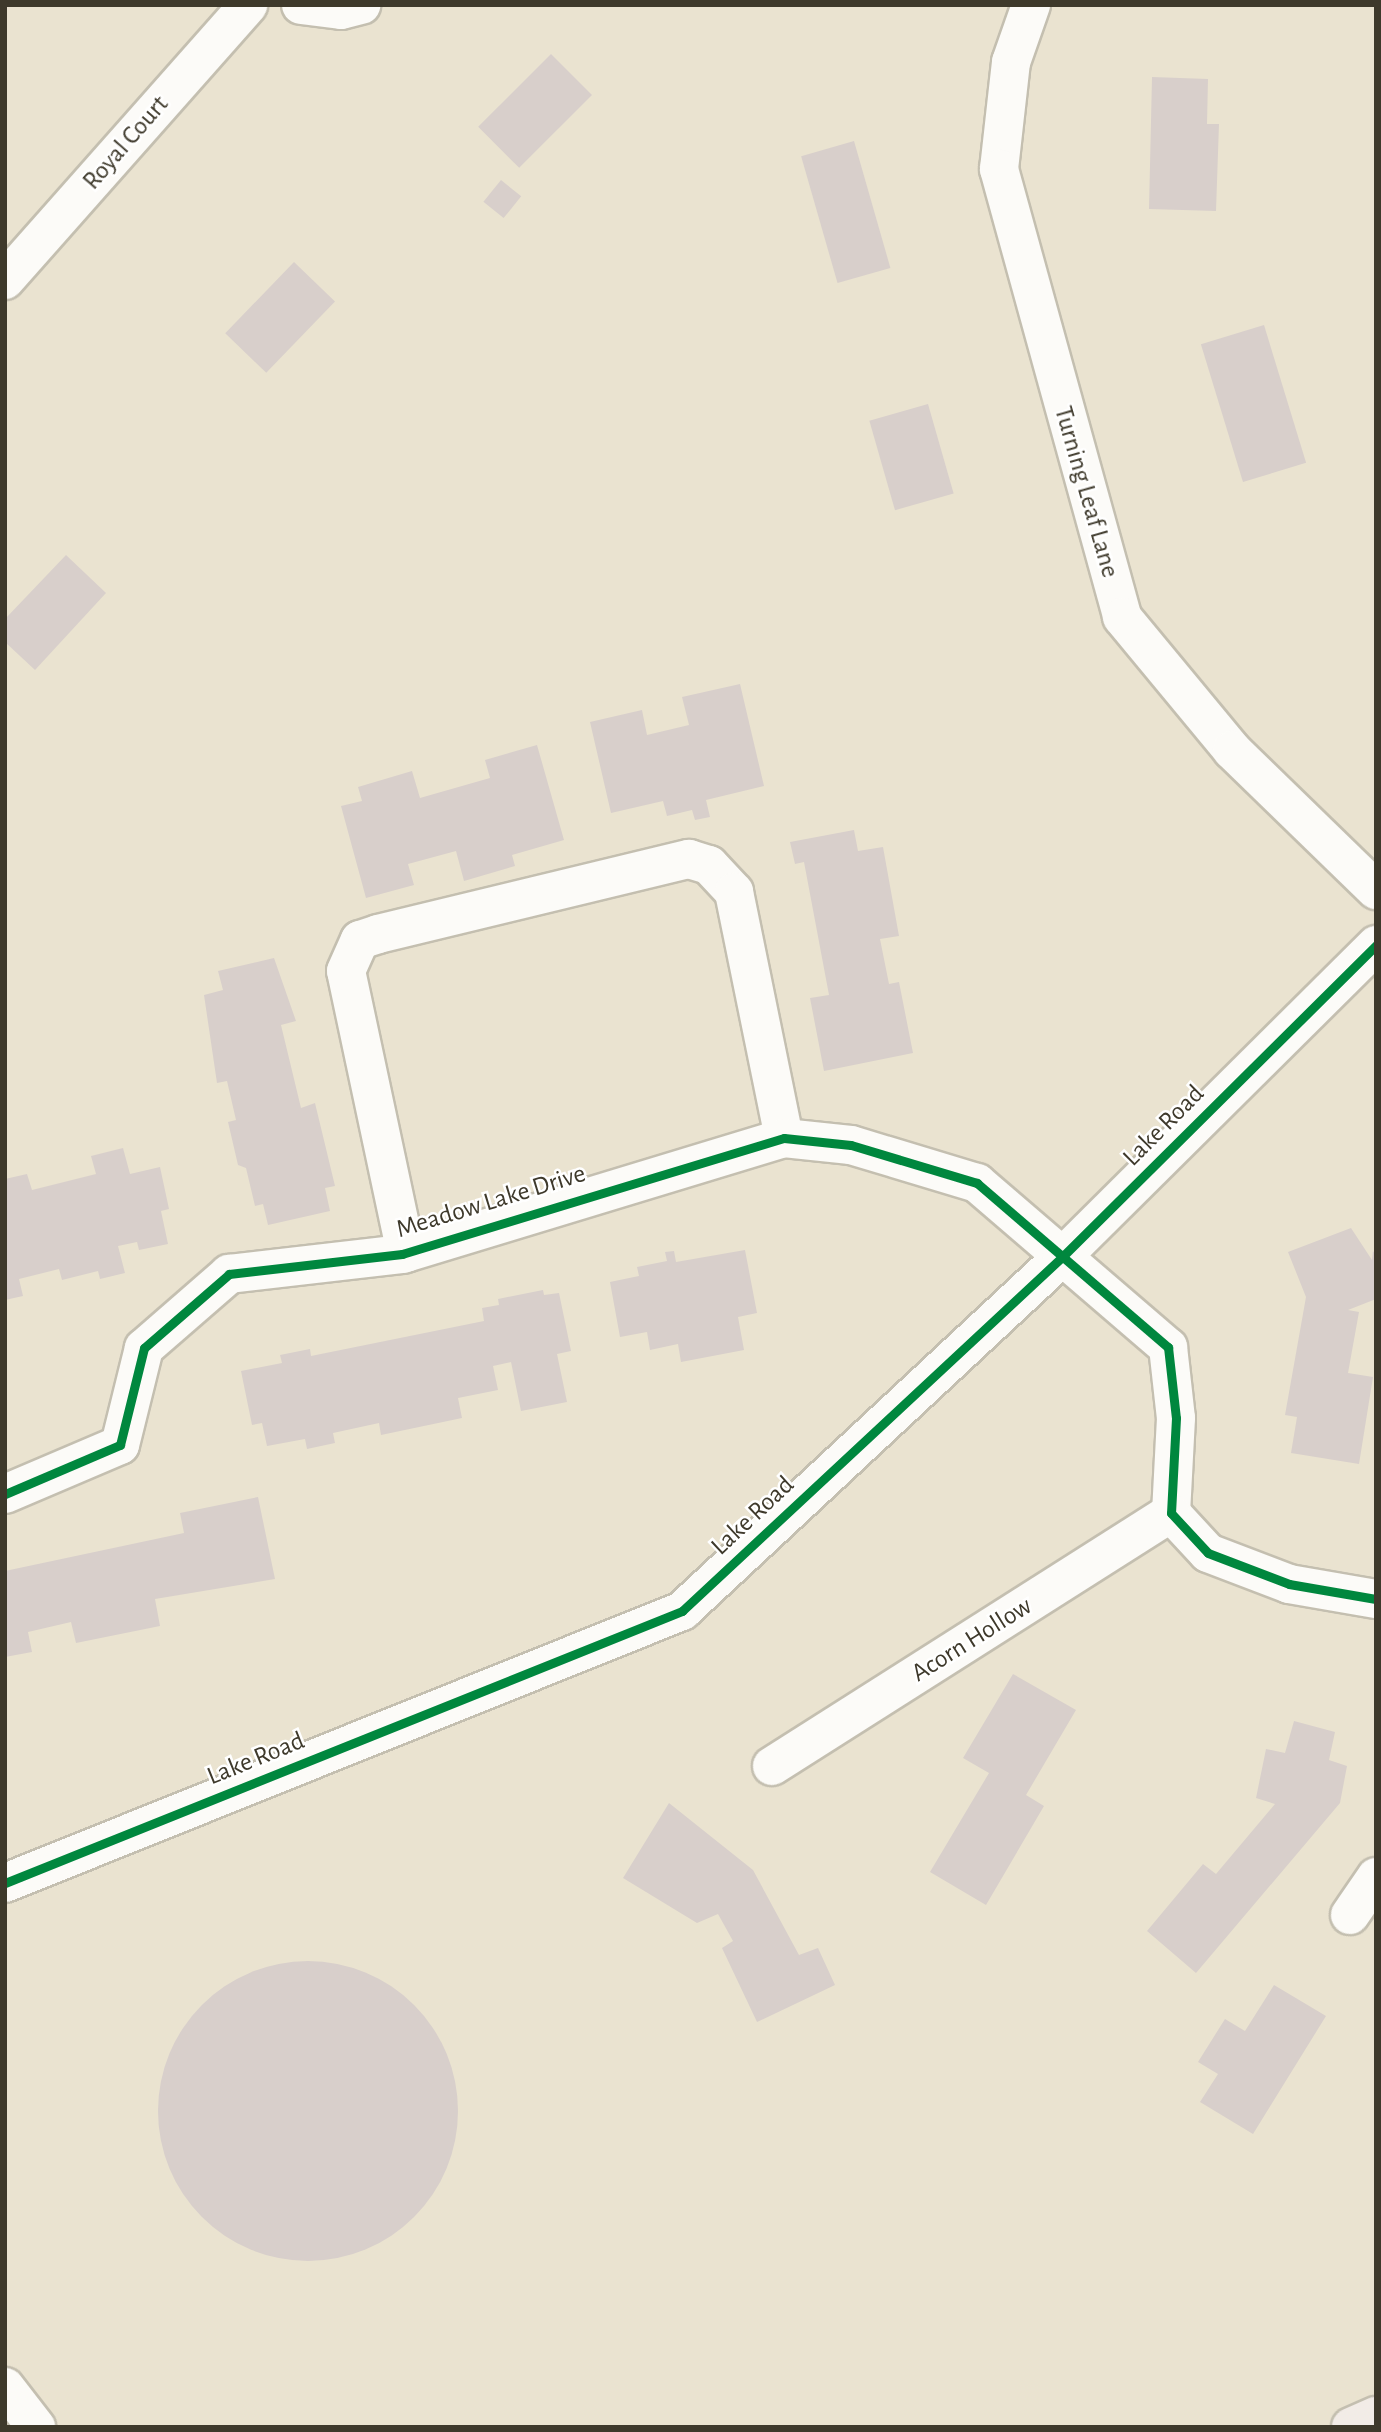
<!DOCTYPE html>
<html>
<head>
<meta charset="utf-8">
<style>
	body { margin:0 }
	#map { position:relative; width:1381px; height:2432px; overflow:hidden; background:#eae3d0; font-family:"Alegreya Sans",sans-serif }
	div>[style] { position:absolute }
	.building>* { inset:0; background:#d8cfcb; transform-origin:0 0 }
	.round { border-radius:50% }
	.roads { filter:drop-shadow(2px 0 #c4bfb0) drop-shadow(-2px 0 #c4bfb0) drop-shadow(0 2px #c4bfb0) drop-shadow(0 -2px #c4bfb0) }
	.minor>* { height:38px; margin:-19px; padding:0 19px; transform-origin:19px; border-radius:19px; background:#fcfbf8 }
	.major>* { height:38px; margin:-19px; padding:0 19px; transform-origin:19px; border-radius:19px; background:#f2ece7 }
	.cycleway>* { height:9px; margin:-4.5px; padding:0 4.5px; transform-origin:4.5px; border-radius:4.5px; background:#00873e }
	span { translate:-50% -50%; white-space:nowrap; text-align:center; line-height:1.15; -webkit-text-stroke:5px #fff; paint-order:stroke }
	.street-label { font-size:26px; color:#3e392b }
	.frame { position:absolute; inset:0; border:7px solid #3e392b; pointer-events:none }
</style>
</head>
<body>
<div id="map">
	<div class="building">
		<i style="left:551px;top:54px;width:58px;height:103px;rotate:45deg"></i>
		<i style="clip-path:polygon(1152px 77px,1208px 79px,1207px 124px,1219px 124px,1216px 211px,1149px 209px)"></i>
		<i style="left:854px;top:141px;width:132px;height:55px;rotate:74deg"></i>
		<i style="left:501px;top:180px;width:26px;height:28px;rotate:39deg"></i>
		<i style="left:294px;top:262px;width:57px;height:99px;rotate:44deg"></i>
		<i style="left:1264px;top:325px;width:144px;height:66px;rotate:73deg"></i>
		<i style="left:928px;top:404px;width:93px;height:61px;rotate:74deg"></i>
		<i style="clip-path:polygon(66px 555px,106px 593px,35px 670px,5px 642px,5px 619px)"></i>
		<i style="clip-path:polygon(740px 684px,764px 786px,706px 800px,710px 817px,695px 820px,692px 810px,667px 816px,663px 801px,611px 813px,590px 722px,642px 710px,647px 735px,689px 725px,682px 697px)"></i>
		<i style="clip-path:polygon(537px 745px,564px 840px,512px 855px,515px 866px,464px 881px,456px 851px,408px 864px,414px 885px,366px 898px,341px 806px,362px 801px,358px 787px,412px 771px,420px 798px,490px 778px,485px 760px)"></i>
		<i style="clip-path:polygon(854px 830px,858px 851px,883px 847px,899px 936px,880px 939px,889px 984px,899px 982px,913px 1053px,824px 1071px,810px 998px,829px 995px,804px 862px,795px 864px,790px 842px)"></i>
		<i style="clip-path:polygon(274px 958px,296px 1021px,281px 1025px,301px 1108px,315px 1103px,335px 1186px,325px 1188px,330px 1211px,268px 1225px,263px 1204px,255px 1206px,246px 1168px,238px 1165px,228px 1122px,236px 1120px,227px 1081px,217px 1083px,204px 995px,223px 990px,218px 971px)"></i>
		<i style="clip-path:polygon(123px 1148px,130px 1174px,160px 1167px,169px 1209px,161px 1211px,168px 1244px,139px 1250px,137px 1242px,118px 1246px,125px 1273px,100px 1279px,98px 1271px,62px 1280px,59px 1269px,19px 1279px,23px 1296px,5px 1300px,5px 1179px,27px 1174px,32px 1190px,96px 1174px,91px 1156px)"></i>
		<i style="clip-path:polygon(1351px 1228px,1372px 1260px,1373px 1251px,1376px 1256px,1376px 1299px,1348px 1310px,1359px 1312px,1348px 1373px,1373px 1377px,1359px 1464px,1291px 1453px,1297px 1417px,1285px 1415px,1306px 1297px,1288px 1252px)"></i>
		<i style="clip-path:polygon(745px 1250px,757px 1313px,738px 1317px,744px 1350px,681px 1362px,678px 1344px,650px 1350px,647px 1332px,620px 1337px,610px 1282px,639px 1276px,637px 1267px,667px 1261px,665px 1252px,674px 1251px,676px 1262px)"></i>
		<i style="clip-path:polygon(543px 1290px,544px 1295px,559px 1293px,571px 1351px,557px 1354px,567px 1402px,521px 1411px,511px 1362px,493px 1366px,498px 1390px,458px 1398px,462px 1418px,381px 1435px,379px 1423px,333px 1433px,335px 1443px,307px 1449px,305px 1439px,267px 1446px,262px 1423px,252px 1425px,241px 1371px,282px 1363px,280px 1355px,310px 1349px,311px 1356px,484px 1321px,482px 1308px,499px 1305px,498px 1299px)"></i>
		<i style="clip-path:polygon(258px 1497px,275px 1579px,155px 1599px,160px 1626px,76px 1643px,71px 1622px,28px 1632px,32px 1652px,5px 1657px,5px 1571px,184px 1533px,180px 1513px)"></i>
		<i style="clip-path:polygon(1013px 1674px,1076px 1710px,1026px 1795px,1044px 1806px,986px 1905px,930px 1872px,989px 1773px,963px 1758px)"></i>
		<i style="clip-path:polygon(1294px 1721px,1335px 1732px,1329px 1760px,1347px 1766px,1340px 1803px,1196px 1973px,1147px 1931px,1203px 1864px,1216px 1874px,1275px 1804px,1256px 1798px,1266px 1749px,1285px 1753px)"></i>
		<i style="clip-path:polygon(669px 1803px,753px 1870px,799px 1955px,818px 1948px,835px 1985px,757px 2022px,722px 1948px,733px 1941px,718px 1914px,697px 1923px,623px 1878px)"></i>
		<i class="round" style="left:158px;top:1961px;width:300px;height:300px"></i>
		<i style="clip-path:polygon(1274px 1985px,1326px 2016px,1253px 2134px,1200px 2102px,1218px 2074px,1198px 2062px,1225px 2019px,1245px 2031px)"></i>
	</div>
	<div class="roads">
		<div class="minor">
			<i style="left:301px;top:5px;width:40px;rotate:7.1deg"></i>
			<i style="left:341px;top:10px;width:21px;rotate:-14deg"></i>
			<i style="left:1031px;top:5px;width:60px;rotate:109.3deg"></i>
			<i style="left:1011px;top:62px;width:108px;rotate:96.4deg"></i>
			<i style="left:999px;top:169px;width:465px;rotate:74.6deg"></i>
			<i style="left:1122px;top:617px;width:173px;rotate:50.4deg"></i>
			<i style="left:1232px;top:750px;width:201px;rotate:44.2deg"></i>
			<i style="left:5px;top:280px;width:367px;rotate:-48.5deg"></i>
			<i style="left:406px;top:1253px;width:288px;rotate:-102deg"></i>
			<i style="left:346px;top:971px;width:34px;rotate:-66deg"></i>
			<i style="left:360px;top:940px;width:19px;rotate:-18deg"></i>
			<i style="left:378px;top:934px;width:320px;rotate:-13.6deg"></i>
			<i style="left:689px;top:859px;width:21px;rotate:17deg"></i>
			<i style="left:709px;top:865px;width:37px;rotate:47deg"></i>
			<i style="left:734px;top:892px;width:251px;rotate:78.5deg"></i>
			<i style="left:5px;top:1494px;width:125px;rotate:-23.1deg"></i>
			<i style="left:120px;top:1445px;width:100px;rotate:-76.1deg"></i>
			<i style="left:144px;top:1348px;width:113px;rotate:-41deg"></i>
			<i style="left:229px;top:1274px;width:174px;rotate:-6.6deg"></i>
			<i style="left:402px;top:1254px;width:399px;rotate:-16.9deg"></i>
			<i style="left:784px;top:1138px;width:67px;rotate:6deg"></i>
			<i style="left:851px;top:1145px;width:132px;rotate:16.8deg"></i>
			<i style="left:977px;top:1183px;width:252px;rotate:40.7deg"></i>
			<i style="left:1168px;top:1347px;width:71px;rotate:83.6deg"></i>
			<i style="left:1176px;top:1418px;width:95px;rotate:93deg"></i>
			<i style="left:1171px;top:1513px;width:54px;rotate:47.2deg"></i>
			<i style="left:1208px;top:1553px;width:87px;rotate:20.9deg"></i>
			<i style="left:1289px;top:1584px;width:88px;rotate:9.8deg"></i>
			<i style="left:772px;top:1766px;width:472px;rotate:-32.4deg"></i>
			<i style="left:5px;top:1883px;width:730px;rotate:-21.89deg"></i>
			<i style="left:682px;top:1611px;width:519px;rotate:-42.97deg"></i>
			<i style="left:1062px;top:1257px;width:443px;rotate:-44.8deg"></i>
			<i style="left:1350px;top:1915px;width:46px;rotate:-55.6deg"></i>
			<i style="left:5px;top:2387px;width:51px;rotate:52.2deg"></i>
		</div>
		<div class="major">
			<i style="left:1351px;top:2427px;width:27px;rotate:-24deg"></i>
		</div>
	</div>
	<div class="cycleway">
		<i style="left:5px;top:1494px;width:125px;rotate:-23.1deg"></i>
		<i style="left:120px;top:1445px;width:100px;rotate:-76.1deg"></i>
		<i style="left:144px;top:1348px;width:113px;rotate:-41deg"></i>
		<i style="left:229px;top:1274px;width:174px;rotate:-6.6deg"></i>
		<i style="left:402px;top:1254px;width:399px;rotate:-16.9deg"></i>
		<i style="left:784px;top:1138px;width:67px;rotate:6deg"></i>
		<i style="left:851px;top:1145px;width:132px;rotate:16.8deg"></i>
		<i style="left:977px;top:1183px;width:252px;rotate:40.7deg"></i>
		<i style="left:1168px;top:1347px;width:71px;rotate:83.6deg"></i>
		<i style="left:1176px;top:1418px;width:95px;rotate:93deg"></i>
		<i style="left:1171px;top:1513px;width:54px;rotate:47.2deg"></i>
		<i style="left:1208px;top:1553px;width:87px;rotate:20.9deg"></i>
		<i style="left:1289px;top:1584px;width:88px;rotate:9.8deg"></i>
		<i style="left:5px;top:1883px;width:730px;rotate:-21.89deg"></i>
		<i style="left:682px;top:1611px;width:519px;rotate:-42.97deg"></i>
		<i style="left:1062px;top:1257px;width:443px;rotate:-44.8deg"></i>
	</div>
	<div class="street-label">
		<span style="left:126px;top:143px;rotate:-49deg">Royal Court</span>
		<span style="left:1086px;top:492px;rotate:74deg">Turning Leaf Lane</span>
		<span style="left:1164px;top:1126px;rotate:-45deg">Lake Road</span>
		<span style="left:491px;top:1202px;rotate:-17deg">Meadow Lake Drive</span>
		<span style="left:753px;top:1516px;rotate:-43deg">Lake Road</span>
		<span style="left:972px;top:1640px;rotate:-32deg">Acorn Hollow</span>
		<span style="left:256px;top:1759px;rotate:-22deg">Lake Road</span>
	</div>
	<div class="frame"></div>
</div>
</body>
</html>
